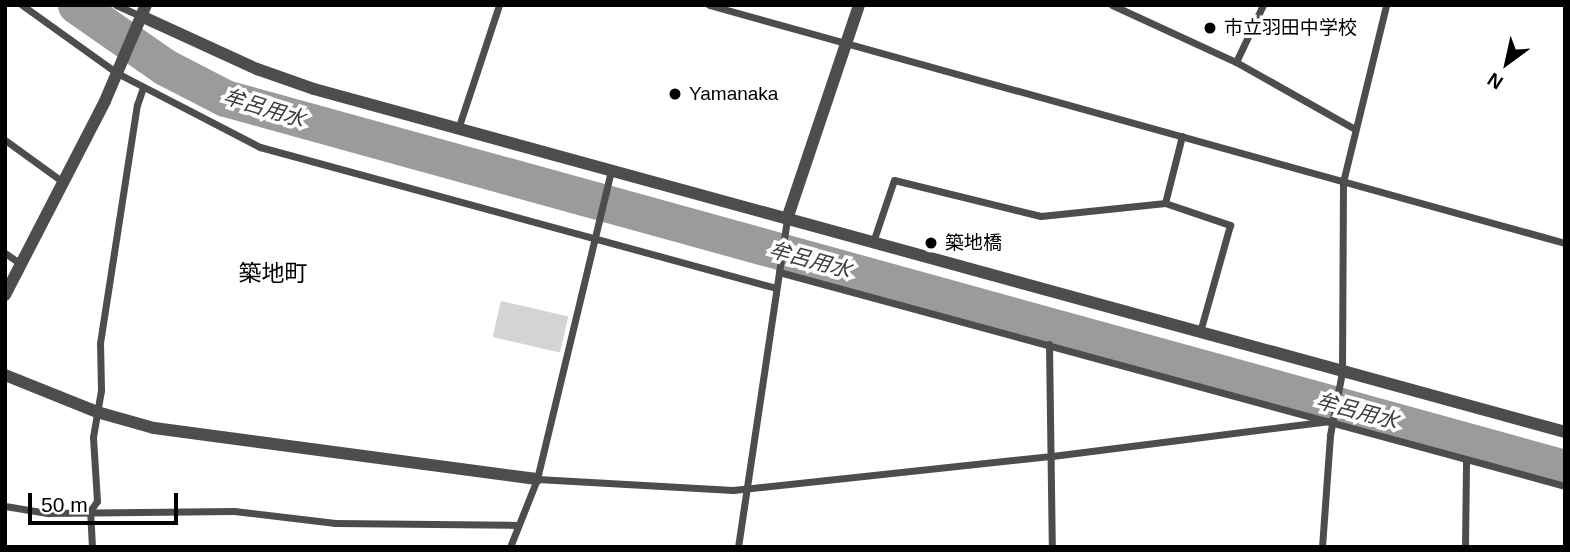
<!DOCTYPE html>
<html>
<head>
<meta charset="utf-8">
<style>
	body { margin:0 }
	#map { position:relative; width:1570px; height:552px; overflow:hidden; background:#fff; font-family:Arial,"Noto Sans JP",sans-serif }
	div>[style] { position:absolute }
	.green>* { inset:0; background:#d4d4d4; transform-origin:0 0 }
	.river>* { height:37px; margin:-18.5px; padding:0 18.5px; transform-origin:18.5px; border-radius:18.5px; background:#9b9b9b }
	.minor>* { height:7px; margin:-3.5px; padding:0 3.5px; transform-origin:3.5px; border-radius:3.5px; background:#4d4d4d }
	.tertiary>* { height:12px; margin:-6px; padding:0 6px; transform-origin:6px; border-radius:6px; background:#4d4d4d }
	.dots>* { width:19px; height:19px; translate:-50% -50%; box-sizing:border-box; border:4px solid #fff; border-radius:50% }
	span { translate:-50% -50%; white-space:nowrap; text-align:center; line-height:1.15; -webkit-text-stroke:7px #fff; paint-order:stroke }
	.poi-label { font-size:19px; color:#000 }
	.left { translate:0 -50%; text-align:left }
	.water-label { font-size:21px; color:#3c3c3c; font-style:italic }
	.quarter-label { font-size:23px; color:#000 }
	.frame { position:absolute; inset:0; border:7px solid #000; pointer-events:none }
	.north { position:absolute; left:1472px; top:28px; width:70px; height:70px; -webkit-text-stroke:5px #fff; paint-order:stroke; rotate:213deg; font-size:19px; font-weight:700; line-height:28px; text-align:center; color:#000 }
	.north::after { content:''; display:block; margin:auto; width:24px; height:32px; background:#000; clip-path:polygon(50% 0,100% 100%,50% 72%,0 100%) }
	.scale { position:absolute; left:28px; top:493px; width:150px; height:32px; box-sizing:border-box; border:4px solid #000; border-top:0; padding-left:9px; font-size:21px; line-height:24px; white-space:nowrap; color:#000; -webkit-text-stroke:5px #fff; paint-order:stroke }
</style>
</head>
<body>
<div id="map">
	<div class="green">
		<i style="left:501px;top:301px;width:69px;height:37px;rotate:13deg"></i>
	</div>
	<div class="river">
		<i style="left:76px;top:5px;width:108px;rotate:34.9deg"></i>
		<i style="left:165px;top:67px;width:68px;rotate:27.3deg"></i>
		<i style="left:225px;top:98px;width:1390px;rotate:15.44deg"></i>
	</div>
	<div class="minor">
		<i style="left:22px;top:5px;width:117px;rotate:35.6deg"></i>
		<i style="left:117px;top:73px;width:161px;rotate:27.4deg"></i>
		<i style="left:260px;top:147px;width:535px;rotate:15.28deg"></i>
		<i style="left:116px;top:5px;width:27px;rotate:24deg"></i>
		<i style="left:709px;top:5px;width:888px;rotate:15.54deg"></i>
		<i style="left:1112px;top:5px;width:136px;rotate:24.7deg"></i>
		<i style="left:1236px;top:62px;width:137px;rotate:29.4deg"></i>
		<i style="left:1236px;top:62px;width:63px;rotate:-64.7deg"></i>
		<i style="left:458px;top:129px;width:131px;rotate:-71.7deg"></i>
		<i style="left:5px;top:140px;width:72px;rotate:35.9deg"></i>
		<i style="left:1165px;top:203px;width:69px;rotate:18.7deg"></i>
		<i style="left:1230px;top:225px;width:111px;rotate:105.7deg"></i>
		<i style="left:873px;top:242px;width:65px;rotate:-71.3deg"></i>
		<i style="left:894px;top:180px;width:151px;rotate:13.8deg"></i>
		<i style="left:1041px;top:216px;width:125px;rotate:-6deg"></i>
		<i style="left:1165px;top:203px;width:69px;rotate:-75.8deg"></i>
		<i style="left:5px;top:253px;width:19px;rotate:35deg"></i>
		<i style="left:779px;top:272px;width:815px;rotate:15.23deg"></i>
		<i style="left:1049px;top:344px;width:203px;rotate:89.2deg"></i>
		<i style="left:537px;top:479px;width:196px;rotate:3.2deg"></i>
		<i style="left:733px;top:490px;width:321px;rotate:-6.1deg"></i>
		<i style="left:1052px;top:456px;width:280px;rotate:-7.2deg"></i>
		<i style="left:5px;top:506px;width:43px;rotate:9.5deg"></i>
		<i style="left:47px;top:513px;width:187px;rotate:-0.6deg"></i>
		<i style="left:234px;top:511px;width:102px;rotate:6.8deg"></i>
		<i style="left:335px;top:523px;width:182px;rotate:0.6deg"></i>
		<i style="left:92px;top:547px;width:36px;rotate:-93deg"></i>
		<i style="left:90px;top:511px;width:12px;rotate:-55deg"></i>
		<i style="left:97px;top:501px;width:64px;rotate:-93.6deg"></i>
		<i style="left:93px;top:437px;width:48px;rotate:-80.3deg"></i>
		<i style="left:101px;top:390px;width:47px;rotate:-91.2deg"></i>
		<i style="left:100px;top:343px;width:241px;rotate:-81.2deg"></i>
		<i style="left:137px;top:105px;width:18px;rotate:-71deg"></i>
		<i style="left:510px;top:547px;width:73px;rotate:-68.3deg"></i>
		<i style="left:537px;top:479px;width:317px;rotate:-76.5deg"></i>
		<i style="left:738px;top:547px;width:332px;rotate:-81.5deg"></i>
		<i style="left:1322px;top:547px;width:112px;rotate:-85.9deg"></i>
		<i style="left:1330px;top:435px;width:64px;rotate:-79.2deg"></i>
		<i style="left:1342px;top:372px;width:190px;rotate:-89.7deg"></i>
		<i style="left:1343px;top:182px;width:182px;rotate:-76.3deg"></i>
		<i style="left:1465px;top:547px;width:88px;rotate:-89.3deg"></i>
	</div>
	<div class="tertiary">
		<i style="left:141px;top:16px;width:128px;rotate:24.6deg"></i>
		<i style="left:257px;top:69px;width:60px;rotate:19.3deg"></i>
		<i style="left:314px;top:89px;width:1297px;rotate:15.33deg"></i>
		<i style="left:787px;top:219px;width:226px;rotate:-71.4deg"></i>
		<i style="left:5px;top:295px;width:218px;rotate:-62.7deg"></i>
		<i style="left:105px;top:101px;width:104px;rotate:-66.9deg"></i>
		<i style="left:5px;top:375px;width:99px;rotate:21.9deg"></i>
		<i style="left:97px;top:412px;width:59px;rotate:15.7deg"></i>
		<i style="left:154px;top:428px;width:386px;rotate:7.6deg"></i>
	</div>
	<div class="dots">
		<i style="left:1210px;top:28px;background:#000"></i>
		<i style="left:675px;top:94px;background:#000"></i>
		<i style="left:931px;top:243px;background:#000"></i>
	</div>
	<div class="poi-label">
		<span class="left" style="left:1224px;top:28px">市立羽田中学校</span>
		<span class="left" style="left:689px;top:94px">Yamanaka</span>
		<span class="left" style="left:945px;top:243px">築地橋</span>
	</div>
	<div class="water-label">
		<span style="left:264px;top:108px;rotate:17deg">牟呂用水</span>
		<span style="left:810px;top:260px;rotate:15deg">牟呂用水</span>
		<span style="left:1357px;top:411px;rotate:15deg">牟呂用水</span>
	</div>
	<div class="quarter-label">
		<span style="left:273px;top:273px">築地町</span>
	</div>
	<div class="frame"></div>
	<div class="north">N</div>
	<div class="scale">50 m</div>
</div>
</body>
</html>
